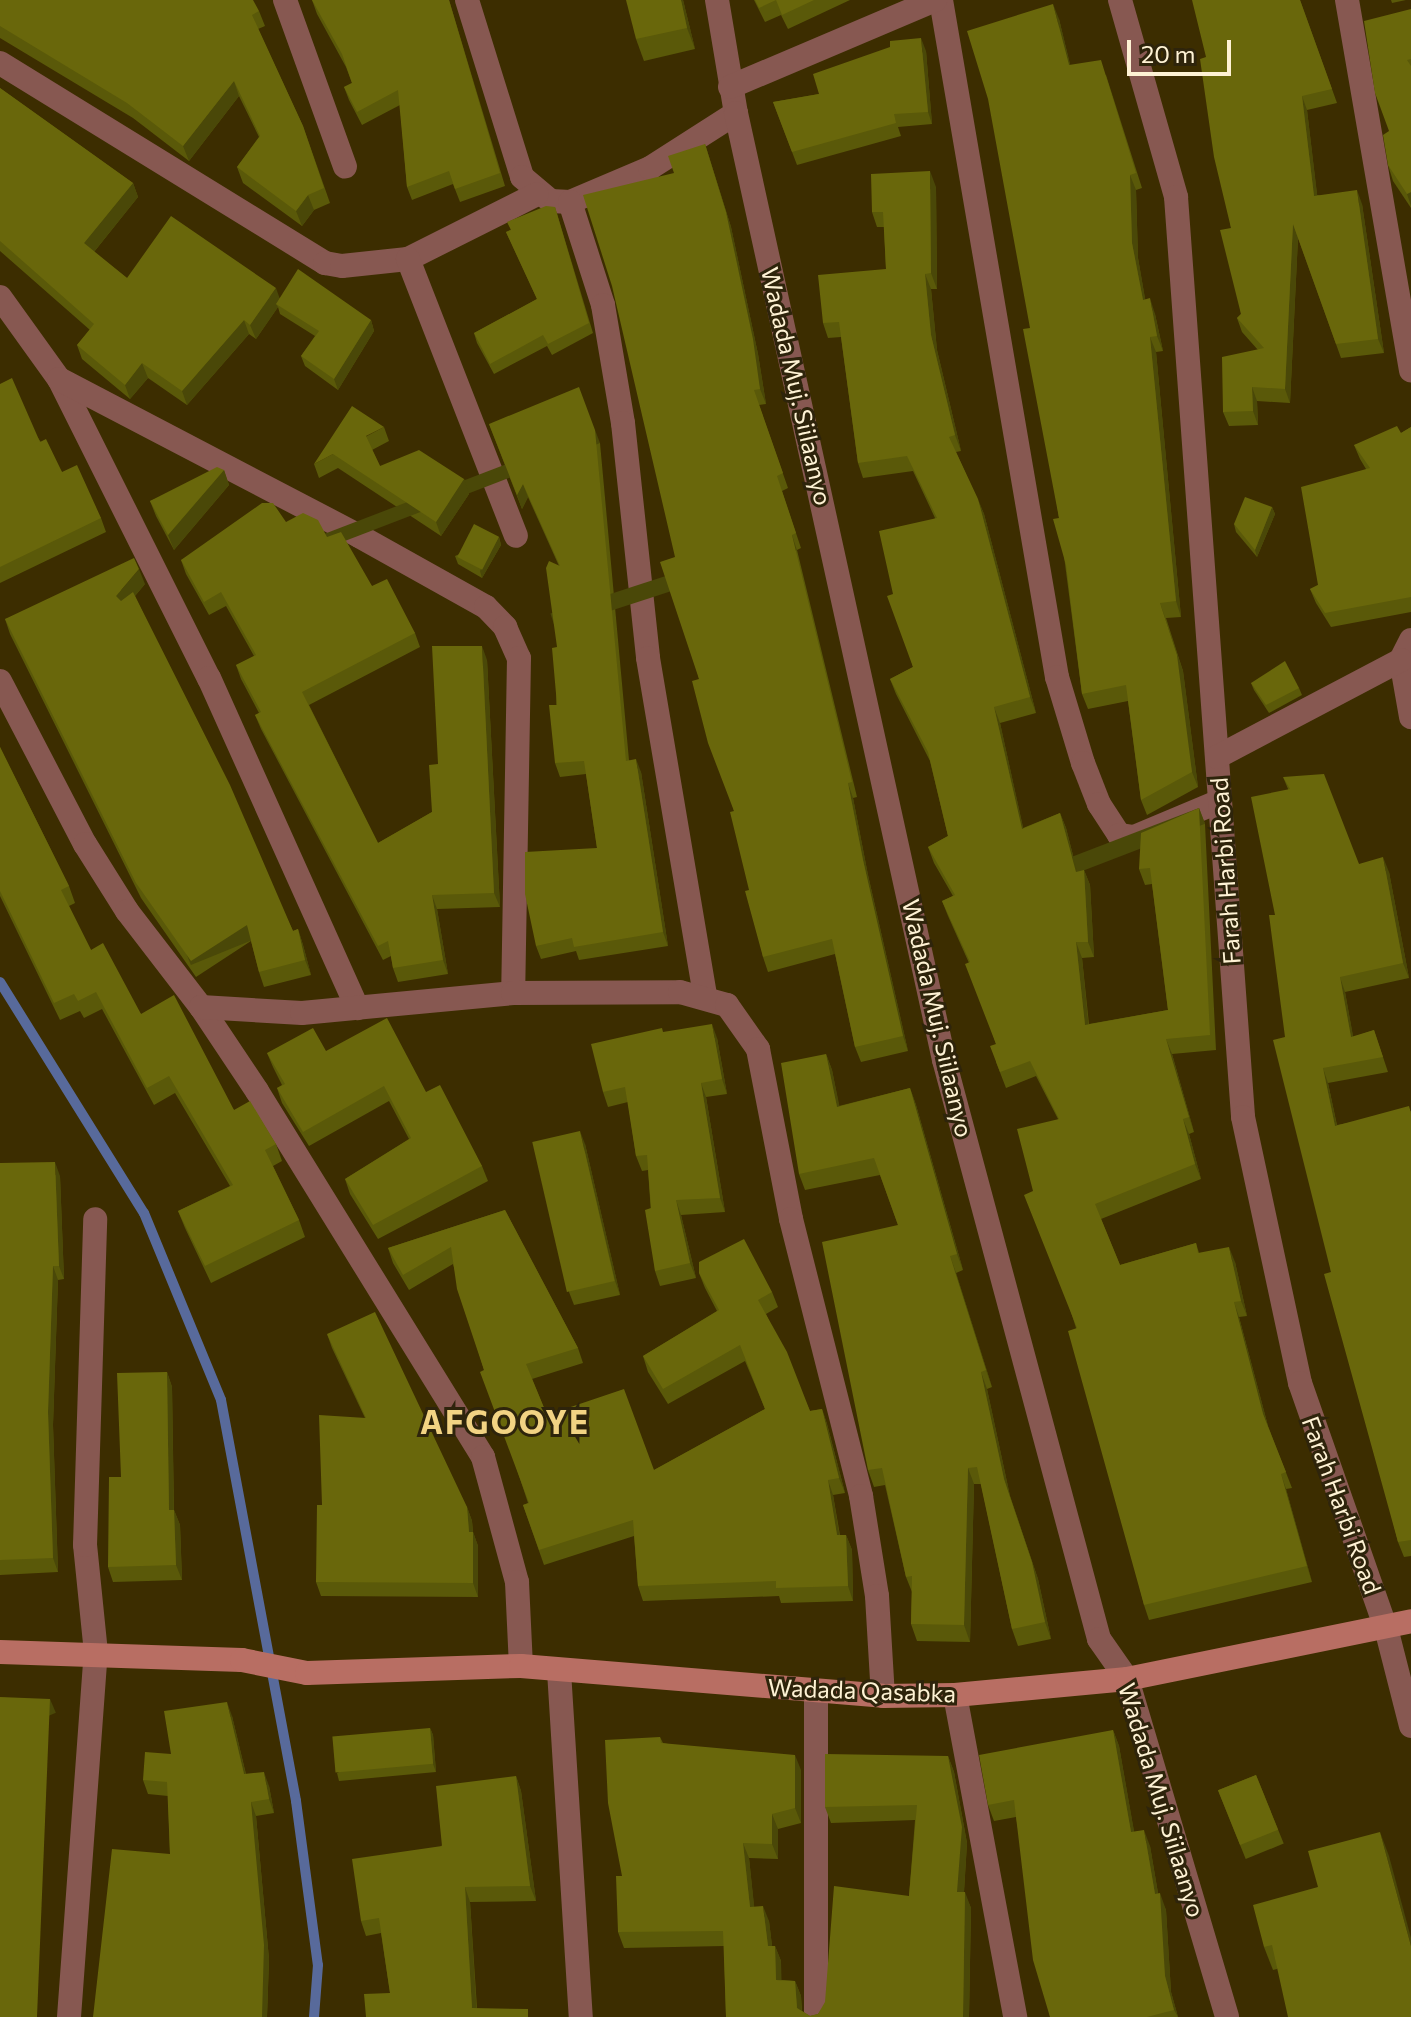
<!DOCTYPE html>
<html>
<head>
<meta charset="utf-8">
<style>
	body { margin:0 }
	#map { position:relative; width:1411px; height:2017px; overflow:hidden; background:#3c2d00; font-family:Commissioner,sans-serif }
	div>[style] { position:absolute }
	.stream>* { height:10px; margin:-5px; padding:0 5px; transform-origin:5px; border-radius:5px; background:#586a9b }
	.street>* { height:24px; margin:-12px; padding:0 12px; transform-origin:12px; border-radius:12px; background:#875851 }
	.secondary>* { height:24px; margin:-12px; padding:0 12px; transform-origin:12px; border-radius:12px; background:#b86e63 }
	.wall>* { inset:0; background:#5a5909; transform-origin:0 0 }
	.shaded-wall>* { inset:0; background:#4a4808; transform-origin:0 0 }
	.building>* { inset:0; background:#69670b; transform-origin:0 0 }
	span { translate:-50% -50%; white-space:nowrap; text-align:center; line-height:1.15; -webkit-text-stroke:6px #2e240b; paint-order:stroke }
	.street-label { font-size:24px; color:#fef2d4 }
	.district-label { font-size:32px; color:#f2d383; font-weight:700; letter-spacing:2px }
	.scale { position:absolute; left:1127px; top:40px; width:104px; height:36px; box-sizing:border-box; border:4px solid #fef2d4; border-top:0; padding-left:10px; font-size:24px; line-height:28px; white-space:nowrap; color:#fef2d4; -webkit-text-stroke:6px #2e240b; paint-order:stroke }
</style>
</head>
<body>
<div id="map">
	<div class="stream">
		<i style="left:0;top:982px;width:272px;rotate:58.1deg"></i>
		<i style="left:144px;top:1213px;width:202px;rotate:67.6deg"></i>
		<i style="left:221px;top:1400px;width:408px;rotate:79.4deg"></i>
		<i style="left:296px;top:1801px;width:165px;rotate:82.4deg"></i>
		<i style="left:318px;top:1965px;width:52px;rotate:94.4deg"></i>
	</div>
	<div class="street">
		<i style="left:285px;top:0;width:177px;rotate:70.2deg"></i>
		<i style="left:467px;top:0;width:185px;rotate:72.7deg"></i>
		<i style="left:522px;top:177px;width:38px;rotate:40deg"></i>
		<i style="left:551px;top:201px;width:19px;rotate:3deg"></i>
		<i style="left:570px;top:202px;width:87px;rotate:-23deg"></i>
		<i style="left:650px;top:168px;width:102px;rotate:-32.6deg"></i>
		<i style="left:717px;top:0;width:115px;rotate:80.5deg"></i>
		<i style="left:736px;top:113px;width:970px;rotate:77.61deg"></i>
		<i style="left:944px;top:1060px;width:599px;rotate:75.01deg"></i>
		<i style="left:1099px;top:1639px;width:49px;rotate:55deg"></i>
		<i style="left:1127px;top:1679px;width:352px;rotate:73.5deg"></i>
		<i style="left:941px;top:0;width:687px;rotate:80.28deg"></i>
		<i style="left:1057px;top:677px;width:90px;rotate:73.2deg"></i>
		<i style="left:1083px;top:763px;width:44px;rotate:68.7deg"></i>
		<i style="left:1099px;top:804px;width:37px;rotate:57deg"></i>
		<i style="left:1119px;top:835px;width:15px;rotate:8deg"></i>
		<i style="left:1134px;top:837px;width:93px;rotate:-22.7deg"></i>
		<i style="left:1120px;top:0;width:205px;rotate:74.1deg"></i>
		<i style="left:1176px;top:197px;width:922px;rotate:85.83deg"></i>
		<i style="left:1243px;top:1117px;width:272px;rotate:77.9deg"></i>
		<i style="left:1300px;top:1383px;width:260px;rotate:70.7deg"></i>
		<i style="left:1386px;top:1628px;width:101px;rotate:75.7deg"></i>
		<i style="left:1347px;top:0;width:376px;rotate:80.2deg"></i>
		<i style="left:0;top:63px;width:382px;rotate:31.6deg"></i>
		<i style="left:325px;top:263px;width:17px;rotate:10deg"></i>
		<i style="left:342px;top:266px;width:66px;rotate:-6.1deg"></i>
		<i style="left:408px;top:259px;width:144px;rotate:-26.7deg"></i>
		<i style="left:730px;top:87px;width:223px;rotate:-23deg"></i>
		<i style="left:570px;top:202px;width:108px;rotate:72.2deg"></i>
		<i style="left:603px;top:305px;width:120px;rotate:80.4deg"></i>
		<i style="left:623px;top:423px;width:236px;rotate:83.9deg"></i>
		<i style="left:648px;top:658px;width:342px;rotate:80.4deg"></i>
		<i style="left:408px;top:259px;width:297px;rotate:68.7deg"></i>
		<i style="left:0;top:297px;width:101px;rotate:54.3deg"></i>
		<i style="left:59px;top:379px;width:335px;rotate:63.4deg"></i>
		<i style="left:209px;top:678px;width:362px;rotate:65.8deg"></i>
		<i style="left:59px;top:379px;width:339px;rotate:27.6deg"></i>
		<i style="left:359px;top:536px;width:145px;rotate:29.2deg"></i>
		<i style="left:486px;top:607px;width:28px;rotate:46deg"></i>
		<i style="left:505px;top:627px;width:34px;rotate:66deg"></i>
		<i style="left:519px;top:658px;width:335px;rotate:91deg"></i>
		<i style="left:1411px;top:640px;width:22px;rotate:117deg"></i>
		<i style="left:1401px;top:660px;width:58px;rotate:80deg"></i>
		<i style="left:0;top:681px;width:184px;rotate:62.5deg"></i>
		<i style="left:85px;top:844px;width:79px;rotate:57.9deg"></i>
		<i style="left:127px;top:911px;width:121px;rotate:52.4deg"></i>
		<i style="left:201px;top:1007px;width:101px;rotate:56.3deg"></i>
		<i style="left:257px;top:1091px;width:430px;rotate:58.3deg"></i>
		<i style="left:483px;top:1457px;width:130px;rotate:74.8deg"></i>
		<i style="left:517px;top:1582px;width:84px;rotate:87.3deg"></i>
		<i style="left:1217px;top:757px;width:208px;rotate:-27.8deg"></i>
		<i style="left:201px;top:1007px;width:101px;rotate:3.4deg"></i>
		<i style="left:302px;top:1013px;width:212px;rotate:-5.4deg"></i>
		<i style="left:513px;top:993px;width:167px;rotate:-0.3deg"></i>
		<i style="left:680px;top:992px;width:49px;rotate:15.5deg"></i>
		<i style="left:727px;top:1005px;width:54px;rotate:54.8deg"></i>
		<i style="left:758px;top:1049px;width:173px;rotate:79deg"></i>
		<i style="left:791px;top:1219px;width:286px;rotate:75.8deg"></i>
		<i style="left:861px;top:1496px;width:101px;rotate:80.9deg"></i>
		<i style="left:877px;top:1596px;width:100px;rotate:86.6deg"></i>
		<i style="left:559px;top:1671px;width:347px;rotate:86.4deg"></i>
		<i style="left:955px;top:1695px;width:328px;rotate:79.4deg"></i>
		<i style="left:69px;top:2017px;width:365px;rotate:-85.8deg"></i>
		<i style="left:96px;top:1653px;width:109px;rotate:-95.8deg"></i>
		<i style="left:85px;top:1545px;width:326px;rotate:-88.2deg"></i>
		<i style="left:816px;top:2017px;width:326px;rotate:-90deg"></i>
	</div>
	<div class="secondary">
		<i style="left:0;top:1652px;width:242px;rotate:1.9deg"></i>
		<i style="left:242px;top:1660px;width:66px;rotate:11.3deg"></i>
		<i style="left:307px;top:1673px;width:214px;rotate:-1.9deg"></i>
		<i style="left:521px;top:1666px;width:363px;rotate:4.7deg"></i>
		<i style="left:883px;top:1696px;width:72px;rotate:-0.8deg"></i>
		<i style="left:955px;top:1695px;width:173px;rotate:-5.3deg"></i>
		<i style="left:1127px;top:1679px;width:290px;rotate:-11.5deg"></i>
	</div>
	<div class="wall">
		<i style="clip-path:polygon(0 0,259px 11px,265px 26px,258px 29px,303px 126px,330px 203px,314px 210px,302px 226px,243px 183px,237px 167px,259px 137px,239px 96px,189px 161px,133px 118px,0 38px)"></i>
		<i style="clip-path:polygon(312px 0,449px 0,505px 186px,460px 202px,453px 184px,412px 200px,407px 187px,400px 105px,362px 125px,349px 100px,344px 87px,352px 83px,346px 67px,317px 14px)"></i>
		<i style="clip-path:polygon(683px 0,695px 49px,644px 61px,636px 39px)"></i>
		<i style="clip-path:polygon(754px 0,850px 0,788px 29px,781px 15px,765px 22px)"></i>
		<i style="clip-path:polygon(1300px 0,1337px 103px,1307px 110px,1317px 195px,1362px 204px,1384px 353px,1341px 358px,1298px 238px,1290px 403px,1257px 401px,1258px 425px,1229px 426px,1223px 412px,1258px 350px,1242px 332px,1237px 318px,1241px 314px,1231px 228px,1206px 57px)"></i>
		<i style="clip-path:polygon(1391px 0,1406px 0,1392px 3px)"></i>
		<i style="clip-path:polygon(1411px 9px,1411px 208px,1393px 181px,1388px 165px,1389px 131px)"></i>
		<i style="clip-path:polygon(1059px 19px,1070px 65px,1106px 75px,1142px 188px,1136px 190px,1138px 258px,1145px 299px,1155px 314px,1163px 351px,1156px 352px,1181px 617px,1166px 618px,1183px 671px,1198px 787px,1147px 815px,1141px 800px,1128px 701px,1088px 709px,1082px 694px,1059px 518px,1030px 328px)"></i>
		<i style="clip-path:polygon(926px 51px,932px 124px,898px 127px,901px 136px,797px 165px,773px 102px,819px 94px)"></i>
		<i style="clip-path:polygon(0 88px,133px 183px,138px 197px,94px 252px,127px 278px,280px 298px,371px 320px,374px 331px,338px 390px,305px 366px,301px 356px,315px 336px,280px 314px,278px 307px,256px 339px,249px 334px,187px 405px,148px 378px,130px 399px,82px 359px,77px 345px,90px 330px,0 251px)"></i>
		<i style="clip-path:polygon(705px 144px,731px 227px,758px 354px,766px 404px,759px 405px,788px 488px,782px 491px,801px 548px,797px 550px,857px 797px,853px 798px,868px 875px,908px 1051px,861px 1062px,855px 1047px,835px 954px,768px 972px,763px 957px,734px 811px,699px 679px,675px 557px,674px 173px)"></i>
		<i style="clip-path:polygon(936px 187px,937px 289px,931px 289px,937px 350px,961px 451px,956px 452px,984px 514px,1036px 713px,1000px 723px,1023px 828px,1060px 813px,1066px 828px,1077px 871px,1084px 870px,1090px 885px,1094px 957px,1082px 958px,1089px 1024px,1168px 1010px,1152px 884px,1145px 885px,1139px 869px,1199px 808px,1205px 824px,1216px 1050px,1172px 1054px,1194px 1132px,1189px 1134px,1201px 1179px,1101px 1219px,1120px 1265px,1196px 1243px,1199px 1253px,1235px 1262px,1247px 1316px,1239px 1317px,1268px 1426px,1292px 1488px,1286px 1489px,1312px 1582px,1149px 1620px,1144px 1605px,1076px 1328px,1033px 1191px,1058px 1119px,1036px 1076px,1006px 1088px,996px 1062px,996px 1044px,969px 963px,948px 916px,942px 901px,953px 896px,934px 863px,928px 847px,948px 836px,930px 761px,896px 694px,890px 679px,913px 667px,893px 594px,935px 518px,913px 471px,863px 478px,858px 463px,841px 337px,828px 338px,823px 323px,886px 269px,884px 227px,877px 227px,872px 212px)"></i>
		<i style="clip-path:polygon(555px 207px,593px 333px,552px 355px,547px 346px,494px 374px,477px 343px,474px 333px,537px 299px,506px 232px)"></i>
		<i style="clip-path:polygon(0 384px,62px 472px,101px 518px,106px 532px,0 583px)"></i>
		<i style="clip-path:polygon(489px 424px,600px 443px,629px 760px,641px 772px,668px 946px,579px 960px,576px 951px,541px 959px,536px 946px,597px 848px,586px 774px,560px 777px,555px 763px,559px 566px,528px 497px,522px 509px)"></i>
		<i style="clip-path:polygon(384px 427px,389px 441px,372px 450px,380px 466px,464px 479px,469px 494px,441px 536px,338px 468px,319px 478px,314px 464px)"></i>
		<i style="clip-path:polygon(1411px 427px,1411px 612px,1331px 627px,1316px 603px,1310px 589px,1318px 585px,1366px 469px,1360px 459px,1354px 445px,1401px 433px)"></i>
		<i style="clip-path:polygon(224px 470px,229px 485px,174px 550px,156px 516px,150px 501px)"></i>
		<i style="clip-path:polygon(1272px 507px,1275px 514px,1257px 557px,1236px 532px,1234px 524px)"></i>
		<i style="clip-path:polygon(286px 522px,327px 537px,415px 633px,420px 647px,309px 705px,378px 843px,432px 812px,438px 764px,487px 660px,500px 907px,437px 909px,448px 974px,398px 982px,393px 968px,391px 956px,383px 960px,261px 729px,255px 715px,259px 713px,241px 679px,236px 665px,254px 656px,226px 606px,209px 615px,186px 574px,181px 560px)"></i>
		<i style="clip-path:polygon(499px 537px,501px 545px,482px 578px,458px 564px,455px 556px)"></i>
		<i style="clip-path:polygon(145px 584px,135px 596px,293px 931px,298px 929px,303px 945px,311px 975px,264px 987px,259px 972px,251px 941px,196px 977px,141px 898px,10px 634px,5px 619px)"></i>
		<i style="clip-path:polygon(1251px 683px,1299px 688px,1302px 695px,1269px 713px,1254px 690px)"></i>
		<i style="clip-path:polygon(0 747px,69px 886px,75px 903px,69px 906px,91px 950px,141px 1014px,234px 1110px,276px 1144px,282px 1161px,273px 1166px,299px 1220px,305px 1237px,211px 1283px,185px 1228px,178px 1211px,230px 1186px,175px 1093px,154px 1105px,102px 1009px,84px 1018px,80px 1011px,60px 1020px,0 896px)"></i>
		<i style="clip-path:polygon(1283px 777px,1359px 864px,1389px 872px,1409px 978px,1345px 992px,1353px 1037px,1374px 1030px,1388px 1072px,1328px 1083px,1337px 1125px,1411px 1111px,1411px 1556px,1404px 1557px,1398px 1542px,1331px 1272px,1275px 915px,1288px 789px)"></i>
		<i style="clip-path:polygon(663px 1032px,717px 1038px,727px 1094px,706px 1097px,725px 1212px,681px 1215px,696px 1278px,660px 1286px,655px 1271px,648px 1170px,642px 1171px,636px 1156px,628px 1102px,608px 1107px,603px 1092px)"></i>
		<i style="clip-path:polygon(326px 1051px,426px 1092px,482px 1166px,488px 1181px,378px 1239px,350px 1194px,345px 1179px,409px 1139px,389px 1101px,309px 1146px,282px 1103px,277px 1088px,282px 1085px,273px 1067px,267px 1053px)"></i>
		<i style="clip-path:polygon(826px 1054px,832px 1070px,839px 1106px,910px 1088px,916px 1105px,963px 1270px,956px 1273px,992px 1387px,987px 1389px,1010px 1496px,1038px 1579px,1051px 1639px,1018px 1646px,1012px 1629px,981px 1484px,974px 1484px,970px 1642px,917px 1641px,911px 1624px,912px 1592px,906px 1577px,885px 1485px,874px 1487px,868px 1470px,898px 1225px,880px 1175px,805px 1190px,799px 1174px)"></i>
		<i style="clip-path:polygon(585px 1144px,620px 1295px,574px 1305px,569px 1292px)"></i>
		<i style="clip-path:polygon(0 1163px,60px 1176px,64px 1279px,58px 1280px,53px 1425px,58px 1572px,0 1575px)"></i>
		<i style="clip-path:polygon(505px 1210px,578px 1348px,583px 1363px,532px 1379px,547px 1415px,654px 1470px,765px 1409px,745px 1361px,668px 1404px,648px 1372px,643px 1356px,717px 1311px,705px 1288px,699px 1273px,772px 1292px,778px 1307px,766px 1314px,810px 1411px,822px 1409px,827px 1424px,845px 1493px,833px 1495px,840px 1535px,846px 1535px,852px 1550px,853px 1601px,781px 1603px,779px 1596px,643px 1601px,638px 1586px,634px 1536px,544px 1565px,523px 1505px,528px 1503px,484px 1370px,453px 1264px,409px 1290px,393px 1263px,388px 1248px)"></i>
		<i style="clip-path:polygon(327px 1334px,467px 1507px,472px 1521px,473px 1532px,478px 1546px,478px 1597px,321px 1596px,316px 1582px,322px 1505px,365px 1418px,332px 1348px)"></i>
		<i style="clip-path:polygon(167px 1372px,172px 1387px,174px 1510px,180px 1525px,182px 1580px,113px 1582px,108px 1567px,121px 1477px)"></i>
		<i style="clip-path:polygon(232px 1716px,246px 1774px,269px 1786px,274px 1813px,256px 1816px,269px 1959px,267px 2017px,93px 2017px,170px 1854px,168px 1796px,148px 1794px,143px 1780px,171px 1754px)"></i>
		<i style="clip-path:polygon(430px 1728px,433px 1735px,436px 1772px,339px 1781px,337px 1773px)"></i>
		<i style="clip-path:polygon(1113px 1730px,1119px 1746px,1134px 1832px,1150px 1846px,1158px 1893px,1166px 1910px,1171px 1992px,1178px 2017px,1050px 2017px,1016px 1817px,994px 1821px,988px 1805px)"></i>
		<i style="clip-path:polygon(660px 1737px,663px 1743px,801px 1770px,801px 1823px,778px 1829px,778px 1859px,749px 1858px,754px 1907px,769px 1921px,772px 1946px,775px 1946px,781px 1961px,781px 1980px,795px 1981px,801px 1996px,802px 2011px,810px 2016px,818px 2014px,909px 1896px,915px 1820px,831px 1823px,825px 1807px,948px 1756px,954px 1772px,967px 1843px,964px 1892px,971px 1908px,969px 2017px,726px 2017px,724px 1946px,624px 1948px,618px 1932px,622px 1876px)"></i>
		<i style="left:1256px;top:1775px;width:74px;height:41px;rotate:68deg"></i>
		<i style="clip-path:polygon(516px 1776px,521px 1791px,536px 1901px,470px 1902px,477px 2008px,390px 1993px,381px 1933px,366px 1936px,361px 1921px)"></i>
		<i style="clip-path:polygon(1389px 1856px,1277px 1969px,1273px 1970px,1264px 1947px,1318px 1887px)"></i>
	</div>
	<div class="shaded-wall">
		<i style="clip-path:polygon(681px 0,683px 0,695px 49px,687px 28px)"></i>
		<i style="clip-path:polygon(1053px 4px,1059px 19px,1074px 80px,1069px 65px)"></i>
		<i style="clip-path:polygon(921px 38px,926px 51px,932px 124px,928px 112px)"></i>
		<i style="clip-path:polygon(234px 81px,239px 96px,189px 161px,183px 146px)"></i>
		<i style="clip-path:polygon(1302px 96px,1307px 110px,1319px 210px,1314px 196px)"></i>
		<i style="clip-path:polygon(705px 144px,731px 227px,758px 354px,766px 404px,760px 389px)"></i>
		<i style="clip-path:polygon(930px 171px,936px 187px,937px 289px,931px 273px)"></i>
		<i style="clip-path:polygon(1130px 175px,1136px 190px,1138px 258px,1148px 315px,1143px 300px,1132px 243px)"></i>
		<i style="clip-path:polygon(133px 183px,138px 197px,89px 258px,84px 243px)"></i>
		<i style="clip-path:polygon(1357px 190px,1362px 204px,1384px 353px,1378px 339px)"></i>
		<i style="clip-path:polygon(1411px 192px,1411px 206px,1407px 194px)"></i>
		<i style="clip-path:polygon(308px 195px,314px 210px,302px 226px,296px 211px)"></i>
		<i style="clip-path:polygon(1293px 224px,1298px 238px,1290px 403px,1285px 389px)"></i>
		<i style="clip-path:polygon(925px 274px,931px 289px,937px 350px,961px 451px,955px 435px,931px 335px)"></i>
		<i style="clip-path:polygon(276px 288px,281px 302px,276px 304px,278px 307px,256px 339px,250px 325px)"></i>
		<i style="clip-path:polygon(1150px 298px,1155px 314px,1163px 351px,1157px 336px)"></i>
		<i style="clip-path:polygon(244px 320px,249px 334px,187px 405px,182px 391px)"></i>
		<i style="clip-path:polygon(371px 320px,374px 331px,338px 390px,334px 379px)"></i>
		<i style="clip-path:polygon(1150px 337px,1156px 352px,1181px 617px,1176px 601px)"></i>
		<i style="clip-path:polygon(142px 363px,148px 378px,130px 399px,125px 385px)"></i>
		<i style="clip-path:polygon(1252px 387px,1257px 401px,1258px 425px,1253px 411px)"></i>
		<i style="left:595px;top:430px;width:14px;height:332px;rotate:69deg"></i>
		<i style="clip-path:polygon(224px 470px,229px 485px,174px 550px,168px 535px)"></i>
		<i style="clip-path:polygon(464px 479px,469px 494px,441px 536px,436px 522px)"></i>
		<i style="clip-path:polygon(523px 484px,528px 497px,522px 509px,517px 495px)"></i>
		<i style="clip-path:polygon(978px 499px,984px 514px,1036px 713px,1030px 697px)"></i>
		<i style="clip-path:polygon(1272px 507px,1275px 514px,1257px 557px,1255px 550px)"></i>
		<i style="left:792px;top:535px;width:16px;height:254px;rotate:72deg"></i>
		<i style="clip-path:polygon(499px 537px,501px 545px,482px 578px,480px 571px)"></i>
		<i style="clip-path:polygon(139px 569px,145px 584px,122px 611px,116px 596px)"></i>
		<i style="clip-path:polygon(1160px 603px,1183px 671px,1198px 787px,1192px 772px)"></i>
		<i style="clip-path:polygon(482px 646px,487px 660px,500px 907px,494px 893px)"></i>
		<i style="clip-path:polygon(994px 707px,1000px 723px,1027px 845px,1022px 829px)"></i>
		<i style="clip-path:polygon(636px 759px,641px 772px,668px 946px,663px 932px)"></i>
		<i style="clip-path:polygon(848px 783px,853px 798px,868px 875px,908px 1051px,903px 1036px,863px 860px)"></i>
		<i style="left:1199px;top:808px;width:17px;height:227px;rotate:69deg"></i>
		<i style="clip-path:polygon(1060px 813px,1066px 828px,1081px 887px,1076px 872px)"></i>
		<i style="clip-path:polygon(1383px 857px,1389px 872px,1409px 978px,1403px 963px)"></i>
		<i style="clip-path:polygon(1084px 870px,1090px 885px,1094px 957px,1088px 942px)"></i>
		<i style="clip-path:polygon(432px 895px,437px 909px,448px 974px,443px 960px)"></i>
		<i style="left:247px;top:925px;width:16px;height:67px;rotate:68deg"></i>
		<i style="clip-path:polygon(298px 929px,303px 945px,311px 975px,305px 960px)"></i>
		<i style="clip-path:polygon(1076px 942px,1082px 958px,1090px 1040px,1085px 1025px)"></i>
		<i style="clip-path:polygon(1340px 977px,1345px 992px,1356px 1052px,1351px 1037px)"></i>
		<i style="clip-path:polygon(712px 1024px,717px 1038px,727px 1094px,722px 1079px)"></i>
		<i style="clip-path:polygon(1166px 1039px,1172px 1054px,1194px 1132px,1189px 1117px)"></i>
		<i style="clip-path:polygon(826px 1054px,832px 1070px,843px 1123px,837px 1107px)"></i>
		<i style="clip-path:polygon(1323px 1068px,1328px 1083px,1340px 1141px,1335px 1126px)"></i>
		<i style="clip-path:polygon(701px 1083px,706px 1097px,725px 1212px,720px 1198px)"></i>
		<i style="clip-path:polygon(910px 1088px,916px 1105px,963px 1270px,957px 1254px)"></i>
		<i style="clip-path:polygon(1183px 1119px,1189px 1134px,1201px 1179px,1195px 1164px)"></i>
		<i style="clip-path:polygon(580px 1131px,585px 1144px,620px 1295px,615px 1281px)"></i>
		<i style="clip-path:polygon(55px 1162px,60px 1176px,64px 1279px,59px 1266px)"></i>
		<i style="clip-path:polygon(676px 1200px,681px 1215px,696px 1278px,690px 1263px)"></i>
		<i style="clip-path:polygon(1229px 1247px,1235px 1262px,1247px 1316px,1241px 1301px)"></i>
		<i style="clip-path:polygon(950px 1256px,956px 1273px,992px 1387px,986px 1370px)"></i>
		<i style="clip-path:polygon(53px 1266px,58px 1280px,53px 1425px,58px 1572px,53px 1558px,48px 1412px)"></i>
		<i style="clip-path:polygon(1234px 1302px,1239px 1317px,1269px 1430px,1263px 1414px)"></i>
		<i style="clip-path:polygon(167px 1372px,172px 1387px,174px 1525px,169px 1510px)"></i>
		<i style="clip-path:polygon(981px 1372px,987px 1389px,1010px 1496px,1038px 1579px,1051px 1639px,1045px 1622px,1004px 1479px)"></i>
		<i style="clip-path:polygon(822px 1409px,827px 1424px,845px 1493px,839px 1478px)"></i>
		<i style="clip-path:polygon(968px 1468px,974px 1484px,970px 1642px,964px 1625px)"></i>
		<i style="clip-path:polygon(1281px 1474px,1286px 1489px,1312px 1582px,1307px 1566px)"></i>
		<i style="clip-path:polygon(828px 1480px,833px 1495px,842px 1551px,837px 1535px)"></i>
		<i style="clip-path:polygon(467px 1507px,472px 1521px,473px 1534px,473px 1532px,478px 1546px,478px 1597px,473px 1583px)"></i>
		<i style="clip-path:polygon(174px 1510px,180px 1525px,182px 1580px,176px 1565px)"></i>
		<i style="clip-path:polygon(846px 1535px,852px 1550px,853px 1601px,848px 1586px)"></i>
		<i style="left:50px;top:1699px;width:15px;height:318px;rotate:67deg"></i>
		<i style="clip-path:polygon(227px 1702px,232px 1716px,249px 1788px,244px 1774px)"></i>
		<i style="clip-path:polygon(430px 1728px,433px 1735px,436px 1772px,433px 1764px)"></i>
		<i style="clip-path:polygon(1113px 1730px,1119px 1746px,1137px 1848px,1131px 1832px)"></i>
		<i style="clip-path:polygon(795px 1755px,801px 1770px,801px 1823px,795px 1808px)"></i>
		<i style="clip-path:polygon(948px 1756px,954px 1772px,967px 1843px,963px 1907px,957px 1892px)"></i>
		<i style="clip-path:polygon(264px 1772px,269px 1786px,274px 1813px,269px 1799px)"></i>
		<i style="clip-path:polygon(516px 1776px,521px 1791px,536px 1901px,530px 1886px)"></i>
		<i style="clip-path:polygon(251px 1802px,256px 1816px,269px 1959px,267px 2017px,262px 2017px)"></i>
		<i style="clip-path:polygon(772px 1814px,778px 1829px,778px 1859px,772px 1844px)"></i>
		<i style="clip-path:polygon(1144px 1830px,1150px 1846px,1160px 1905px,1160px 1893px,1166px 1910px,1171px 1992px,1178px 2017px,1174px 2010px,1165px 1976px,1155px 1894px)"></i>
		<i style="clip-path:polygon(1380px 1832px,1389px 1856px,1411px 1938px,1411px 1946px)"></i>
		<i style="clip-path:polygon(743px 1843px,749px 1858px,756px 1923px,750px 1907px)"></i>
		<i style="clip-path:polygon(465px 1887px,470px 1902px,477px 2017px,472px 2008px)"></i>
		<i style="clip-path:polygon(965px 1892px,971px 1908px,969px 2017px,963px 2017px)"></i>
		<i style="clip-path:polygon(763px 1906px,769px 1921px,774px 1962px,768px 1946px)"></i>
		<i style="clip-path:polygon(775px 1946px,781px 1961px,782px 1996px,776px 1980px)"></i>
		<i style="clip-path:polygon(795px 1981px,801px 1996px,802px 2017px,797px 2008px)"></i>
	</div>
	<div class="building">
		<i style="clip-path:polygon(0 0,253px 0,259px 11px,252px 15px,303px 126px,324px 188px,308px 195px,296px 211px,237px 167px,260px 136px,234px 81px,183px 146px,127px 103px,0 26px)"></i>
		<i style="clip-path:polygon(312px 0,449px 0,500px 173px,455px 189px,449px 171px,407px 187px,398px 90px,357px 112px,344px 87px,352px 83px,342px 54px)"></i>
		<i style="clip-path:polygon(626px 0,681px 0,687px 28px,636px 39px)"></i>
		<i style="clip-path:polygon(755px 0,814px 0,782px 15px,776px 0,759px 8px)"></i>
		<i style="clip-path:polygon(1192px 0,1300px 0,1332px 89px,1302px 96px,1314px 196px,1357px 190px,1378px 339px,1336px 344px,1293px 224px,1285px 389px,1252px 387px,1253px 411px,1223px 412px,1222px 357px,1264px 348px,1237px 318px,1241px 314px,1220px 230px,1231px 228px,1214px 157px,1200px 59px,1206px 57px)"></i>
		<i style="clip-path:polygon(1053px 4px,1069px 65px,1101px 60px,1136px 173px,1130px 175px,1132px 243px,1143px 300px,1150px 298px,1157px 336px,1150px 337px,1176px 601px,1160px 603px,1177px 655px,1192px 772px,1141px 800px,1126px 685px,1082px 694px,1066px 565px,1053px 519px,1059px 518px,1023px 329px,1030px 328px,988px 99px,967px 31px)"></i>
		<i style="clip-path:polygon(1411px 9px,1411px 59px,1407px 60px,1411px 66px,1411px 192px,1407px 194px,1388px 165px,1383px 135px,1389px 131px,1375px 93px,1364px 21px)"></i>
		<i style="clip-path:polygon(921px 38px,928px 112px,894px 114px,896px 123px,792px 152px,773px 102px,819px 94px,813px 74px,890px 47px,890px 41px)"></i>
		<i style="clip-path:polygon(0 88px,133px 183px,84px 243px,127px 278px,171px 216px,276px 288px,250px 325px,244px 320px,182px 391px,142px 363px,125px 385px,77px 345px,94px 324px,0 241px)"></i>
		<i style="clip-path:polygon(705px 144px,726px 212px,753px 339px,760px 389px,754px 390px,783px 473px,777px 476px,796px 533px,792px 535px,852px 782px,848px 783px,863px 860px,903px 1036px,855px 1047px,832px 939px,763px 957px,745px 891px,749px 890px,730px 812px,734px 811px,708px 743px,692px 681px,699px 679px,660px 562px,675px 557px,612px 286px,583px 195px,674px 173px,668px 156px)"></i>
		<i style="clip-path:polygon(930px 171px,931px 273px,925px 274px,931px 335px,955px 435px,949px 437px,978px 499px,1030px 697px,994px 707px,1022px 829px,1060px 813px,1076px 872px,1084px 870px,1088px 942px,1076px 942px,1085px 1025px,1168px 1010px,1150px 868px,1139px 869px,1141px 833px,1199px 808px,1210px 1035px,1166px 1039px,1189px 1117px,1183px 1119px,1195px 1164px,1095px 1204px,1120px 1265px,1196px 1243px,1198px 1253px,1229px 1247px,1241px 1301px,1234px 1302px,1263px 1414px,1286px 1472px,1281px 1474px,1307px 1566px,1144px 1605px,1068px 1331px,1077px 1328px,1024px 1195px,1033px 1191px,1017px 1129px,1059px 1119px,1030px 1061px,1000px 1072px,990px 1046px,996px 1044px,965px 964px,970px 962px,942px 901px,955px 895px,928px 847px,948px 836px,928px 752px,890px 679px,913px 667px,887px 596px,893px 594px,879px 531px,937px 518px,907px 456px,858px 463px,839px 322px,823px 323px,818px 275px,886px 269px,883px 212px,872px 212px,871px 174px)"></i>
		<i style="clip-path:polygon(546px 206px,555px 207px,589px 323px,548px 344px,543px 335px,490px 364px,474px 333px,537px 299px,506px 232px,511px 230px,507px 222px)"></i>
		<i style="clip-path:polygon(298px 269px,371px 320px,334px 379px,301px 356px,319px 331px,276px 304px)"></i>
		<i style="clip-path:polygon(12px 378px,40px 442px,46px 439px,62px 472px,77px 465px,101px 518px,0 567px,0 384px)"></i>
		<i style="clip-path:polygon(579px 387px,595px 430px,626px 761px,636px 759px,663px 932px,574px 947px,572px 938px,536px 946px,525px 894px,525px 852px,597px 848px,584px 761px,555px 763px,549px 705px,557px 705px,552px 648px,557px 647px,546px 568px,549px 561px,560px 566px,523px 484px,517px 495px,489px 424px)"></i>
		<i style="clip-path:polygon(352px 406px,384px 427px,366px 436px,380px 466px,419px 450px,464px 479px,436px 522px,333px 454px,314px 464px)"></i>
		<i style="clip-path:polygon(1397px 426px,1401px 433px,1411px 427px,1411px 597px,1325px 613px,1310px 589px,1318px 585px,1301px 487px,1370px 468px,1354px 445px)"></i>
		<i style="clip-path:polygon(217px 467px,224px 470px,168px 535px,150px 501px)"></i>
		<i style="clip-path:polygon(1245px 497px,1272px 507px,1255px 550px,1234px 524px)"></i>
		<i style="clip-path:polygon(262px 503px,273px 503px,286px 522px,303px 513px,318px 520px,327px 537px,341px 532px,372px 586px,387px 579px,415px 633px,302px 692px,378px 843px,432px 812px,429px 765px,438px 764px,432px 646px,482px 646px,494px 893px,432px 895px,443px 960px,393px 968px,388px 941px,378px 946px,255px 715px,261px 712px,236px 665px,256px 655px,221px 592px,204px 602px,181px 560px)"></i>
		<i style="left:474px;top:524px;width:28px;height:37px;rotate:27deg"></i>
		<i style="clip-path:polygon(134px 558px,139px 569px,116px 596px,121px 601px,133px 592px,230px 785px,293px 931px,298px 929px,305px 960px,259px 972px,247px 925px,191px 961px,136px 883px,5px 619px)"></i>
		<i style="clip-path:polygon(1285px 661px,1299px 688px,1266px 705px,1251px 683px)"></i>
		<i style="clip-path:polygon(0 747px,69px 886px,61px 890px,91px 950px,103px 943px,141px 1014px,174px 995px,234px 1110px,250px 1101px,276px 1144px,265px 1150px,299px 1220px,205px 1266px,178px 1211px,233px 1185px,169px 1076px,147px 1088px,96px 992px,78px 1001px,74px 994px,54px 1003px,0 891px)"></i>
		<i style="clip-path:polygon(1324px 774px,1359px 864px,1383px 857px,1403px 963px,1340px 977px,1351px 1037px,1374px 1030px,1383px 1057px,1323px 1068px,1335px 1126px,1409px 1106px,1411px 1113px,1411px 1540px,1398px 1542px,1324px 1274px,1331px 1272px,1273px 1040px,1285px 1037px,1269px 915px,1275px 915px,1251px 797px,1290px 789px,1283px 777px)"></i>
		<i style="clip-path:polygon(387px 1018px,426px 1092px,440px 1085px,482px 1166px,373px 1225px,345px 1179px,411px 1138px,384px 1086px,303px 1132px,277px 1088px,285px 1084px,267px 1053px,313px 1028px,326px 1051px)"></i>
		<i style="clip-path:polygon(712px 1024px,722px 1079px,701px 1083px,720px 1198px,676px 1200px,690px 1263px,655px 1271px,645px 1210px,651px 1208px,647px 1155px,636px 1156px,625px 1087px,603px 1092px,591px 1044px,662px 1028px,663px 1032px)"></i>
		<i style="clip-path:polygon(826px 1054px,837px 1107px,910px 1088px,957px 1254px,950px 1256px,986px 1370px,981px 1372px,1004px 1479px,1032px 1562px,1045px 1622px,1012px 1629px,977px 1467px,968px 1468px,964px 1625px,911px 1624px,912px 1576px,906px 1577px,882px 1468px,868px 1470px,822px 1242px,898px 1225px,874px 1158px,799px 1174px,781px 1063px)"></i>
		<i style="left:580px;top:1131px;width:154px;height:49px;rotate:77deg"></i>
		<i style="clip-path:polygon(55px 1162px,59px 1266px,53px 1266px,48px 1412px,53px 1558px,0 1560px,0 1163px)"></i>
		<i style="clip-path:polygon(505px 1210px,578px 1348px,526px 1364px,547px 1415px,624px 1389px,654px 1470px,765px 1409px,740px 1345px,663px 1389px,643px 1356px,719px 1310px,699px 1273px,699px 1262px,744px 1239px,772px 1292px,758px 1300px,787px 1352px,810px 1411px,822px 1409px,839px 1478px,828px 1480px,837px 1535px,846px 1535px,848px 1586px,776px 1588px,776px 1581px,638px 1586px,633px 1520px,539px 1550px,523px 1505px,529px 1503px,480px 1372px,484px 1370px,457px 1289px,451px 1247px,403px 1275px,388px 1248px)"></i>
		<i style="clip-path:polygon(375px 1312px,467px 1507px,469px 1532px,473px 1532px,473px 1583px,316px 1582px,317px 1505px,322px 1505px,319px 1415px,366px 1418px,327px 1334px)"></i>
		<i style="clip-path:polygon(167px 1372px,169px 1510px,174px 1510px,176px 1565px,108px 1567px,109px 1477px,121px 1477px,117px 1373px)"></i>
		<i style="clip-path:polygon(0 1697px,50px 1699px,37px 2017px,0 2017px)"></i>
		<i style="clip-path:polygon(227px 1702px,244px 1774px,264px 1772px,269px 1799px,251px 1802px,264px 1945px,262px 2017px,93px 2017px,112px 1849px,170px 1854px,167px 1782px,143px 1780px,145px 1752px,171px 1754px,164px 1711px)"></i>
		<i style="left:430px;top:1728px;width:36px;height:98px;rotate:85deg"></i>
		<i style="clip-path:polygon(1113px 1730px,1131px 1832px,1144px 1830px,1155px 1894px,1160px 1893px,1165px 1976px,1174px 2010px,1147px 2017px,1050px 2017px,1033px 1960px,1014px 1800px,988px 1805px,979px 1755px)"></i>
		<i style="clip-path:polygon(660px 1737px,661px 1743px,795px 1755px,795px 1808px,772px 1814px,772px 1844px,743px 1843px,750px 1907px,763px 1906px,768px 1946px,775px 1946px,776px 1980px,795px 1981px,797px 2008px,810px 2016px,818px 2014px,825px 2002px,834px 1886px,909px 1896px,917px 1805px,825px 1807px,825px 1754px,948px 1756px,962px 1827px,957px 1892px,965px 1892px,963px 2017px,726px 2017px,723px 1931px,618px 1932px,616px 1876px,622px 1876px,608px 1803px,605px 1740px)"></i>
		<i style="left:1256px;top:1775px;width:59px;height:41px;rotate:68deg"></i>
		<i style="clip-path:polygon(516px 1776px,530px 1886px,465px 1887px,472px 2008px,528px 2009px,528px 2017px,366px 2017px,364px 1994px,390px 1993px,379px 1918px,361px 1921px,352px 1859px,442px 1846px,436px 1786px)"></i>
		<i style="clip-path:polygon(1380px 1832px,1411px 1946px,1411px 2017px,1288px 2017px,1272px 1945px,1264px 1947px,1253px 1905px,1318px 1887px,1308px 1851px)"></i>
	</div>
	<div class="street-label">
		<span style="left:797px;top:386px;rotate:77deg">Wadada Muj. Siilaanyo</span>
		<span style="left:1225px;top:871px;rotate:-94deg">Farah Harbi Road</span>
		<span style="left:938px;top:1018px;rotate:77deg">Wadada Muj. Siilaanyo</span>
		<span style="left:1342px;top:1505px;rotate:70deg">Farah Harbi Road</span>
		<span style="left:862px;top:1690px;rotate:2deg">Wadada Qasabka</span>
		<span style="left:1162px;top:1800px;rotate:73deg">Wadada Muj. Siilaanyo</span>
	</div>
	<div class="district-label">
		<span style="left:505px;top:1421px">AFGOOYE</span>
	</div>
	<div class="scale">20 m</div>
</div>
</body>
</html>
